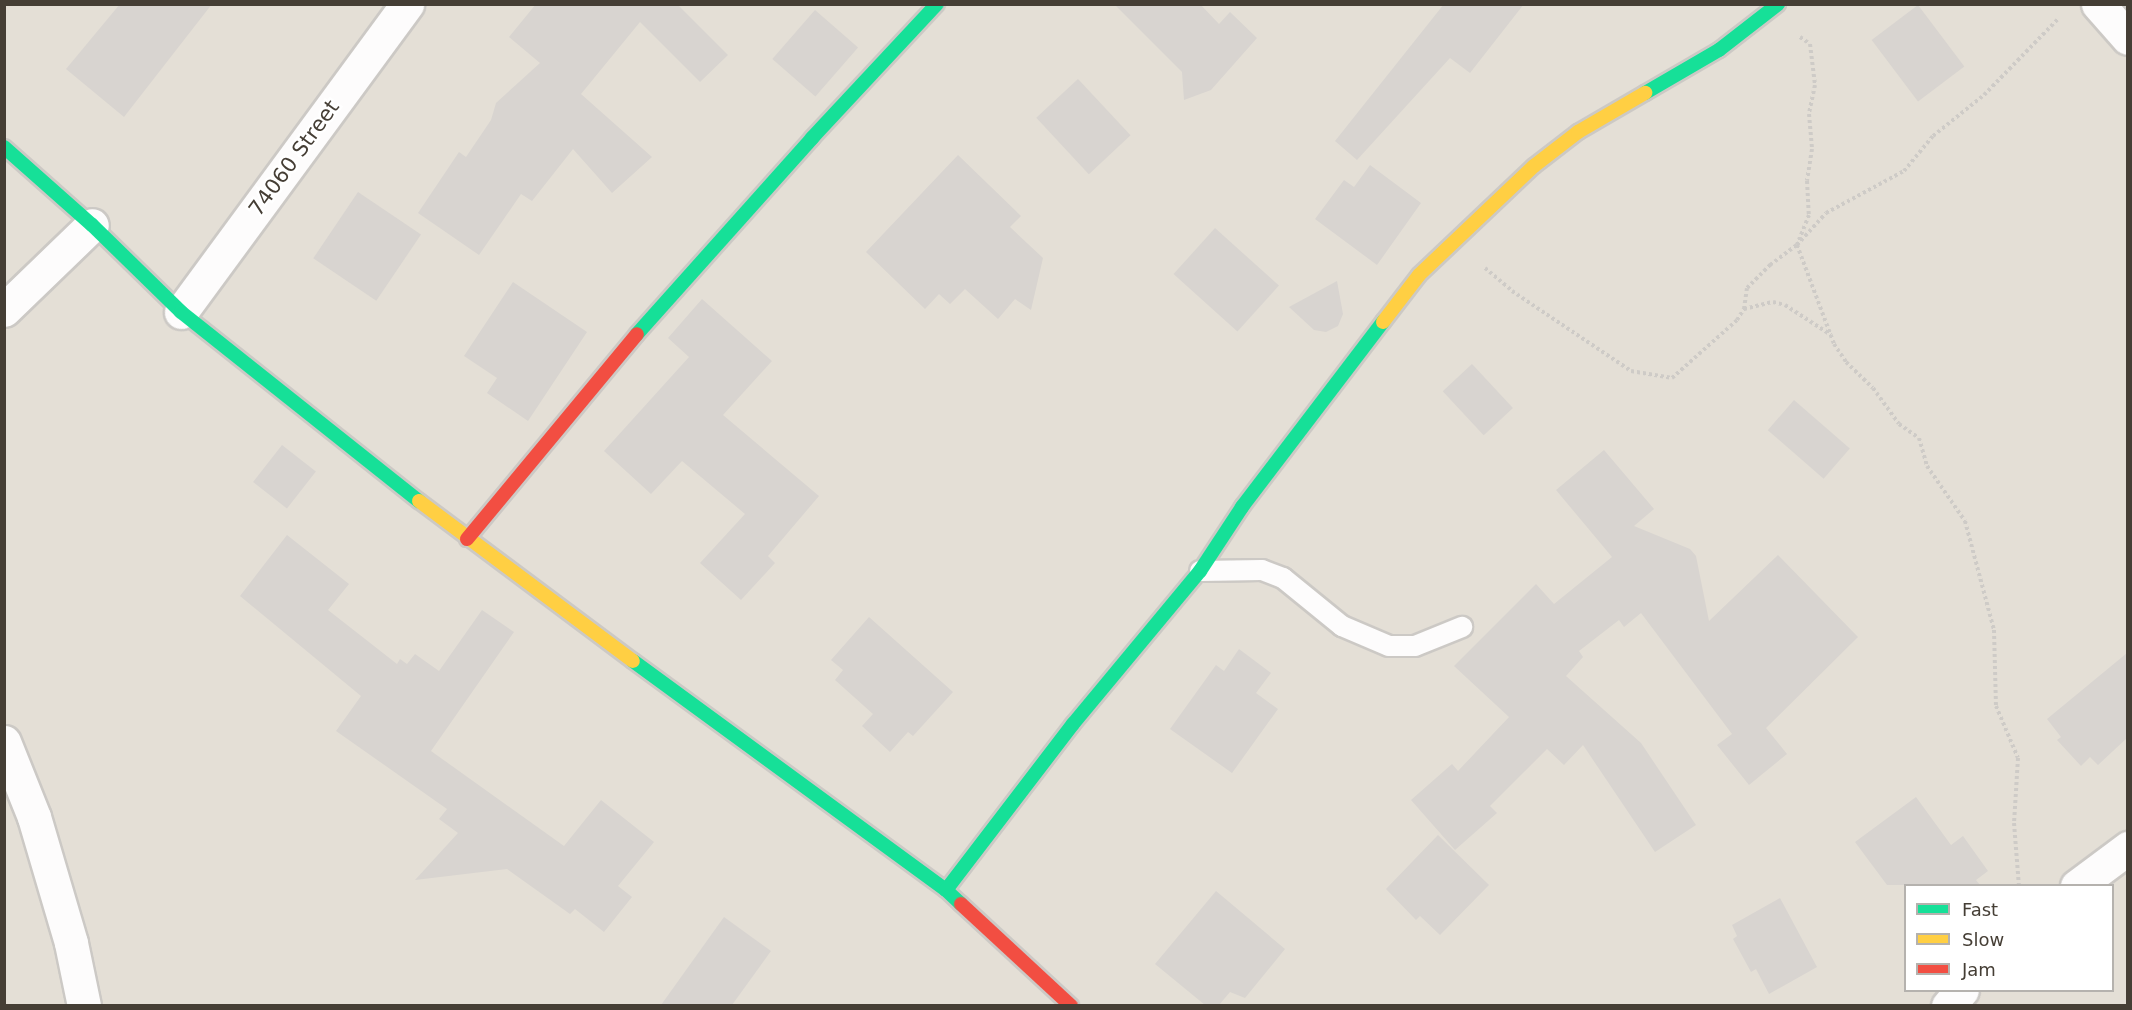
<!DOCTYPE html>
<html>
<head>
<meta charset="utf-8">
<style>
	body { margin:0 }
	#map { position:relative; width:2132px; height:1010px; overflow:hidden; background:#f0ede9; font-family:"DejaVu Sans",sans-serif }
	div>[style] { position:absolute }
	.residential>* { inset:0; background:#e4dfd6 }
	.building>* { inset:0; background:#d8d4d0; transform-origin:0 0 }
	.path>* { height:4px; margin-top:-2px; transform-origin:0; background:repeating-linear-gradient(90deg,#cecbc7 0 3px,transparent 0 6px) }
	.roads { filter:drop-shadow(2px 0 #ccc9c5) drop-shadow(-2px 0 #ccc9c5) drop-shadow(0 2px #ccc9c5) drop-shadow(0 -2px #ccc9c5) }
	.lane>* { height:20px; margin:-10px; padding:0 10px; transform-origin:10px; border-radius:10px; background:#fdfcfc }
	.street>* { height:33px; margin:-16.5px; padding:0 16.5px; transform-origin:16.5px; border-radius:16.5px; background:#fdfcfc }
	.fast>* { height:14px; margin:-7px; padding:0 7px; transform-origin:7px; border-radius:7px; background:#16e098 }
	.slow>* { height:14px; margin:-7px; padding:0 7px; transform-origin:7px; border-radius:7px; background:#ffcf43 }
	.jam>* { height:14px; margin:-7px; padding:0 7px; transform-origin:7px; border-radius:7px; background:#f24e42 }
	span { translate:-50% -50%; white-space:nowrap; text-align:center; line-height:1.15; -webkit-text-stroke:5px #fff; paint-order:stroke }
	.street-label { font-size:21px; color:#453e35 }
	.frame { position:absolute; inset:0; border:6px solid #453e35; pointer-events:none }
	.legend { position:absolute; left:1904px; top:884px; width:210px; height:108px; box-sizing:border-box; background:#fff; border:2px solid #b5b2ae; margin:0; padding:8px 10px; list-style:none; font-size:18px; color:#453e35 }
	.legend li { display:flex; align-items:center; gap:12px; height:30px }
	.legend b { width:30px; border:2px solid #b5b2ae }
</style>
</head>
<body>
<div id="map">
	<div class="residential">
		<i style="clip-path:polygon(evenodd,5px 5px,2127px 5px,2127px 1005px,5px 1006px,5px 5px,1906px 886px,2112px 886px,2112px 990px,1906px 990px,1906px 886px)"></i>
	</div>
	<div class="building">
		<i style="clip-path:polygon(120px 4px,212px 4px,124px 117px,66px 69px)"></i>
		<i style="clip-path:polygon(536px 4px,677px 4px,728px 55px,700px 82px,640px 22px,581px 94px,652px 157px,612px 193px,573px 149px,532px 201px,521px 194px,479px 255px,418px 213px,459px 152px,466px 157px,491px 120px,496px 103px,540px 63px,509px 37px)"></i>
		<i style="clip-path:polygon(1114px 4px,1200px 4px,1219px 24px,1230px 12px,1257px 38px,1211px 90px,1184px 100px,1182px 72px)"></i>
		<i style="clip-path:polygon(1444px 4px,1524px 4px,1470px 73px,1450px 58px,1357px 160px,1335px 141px)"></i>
		<i style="left:1918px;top:5px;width:77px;height:58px;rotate:53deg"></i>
		<i style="left:815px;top:10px;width:57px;height:65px;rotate:41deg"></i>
		<i style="left:1078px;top:79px;width:77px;height:57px;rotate:47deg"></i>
		<i style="clip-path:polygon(958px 155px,1021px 216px,1010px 227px,1043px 258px,1031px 310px,1015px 299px,998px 319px,965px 289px,950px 304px,939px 294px,925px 309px,866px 252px)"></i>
		<i style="clip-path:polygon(1370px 165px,1421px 203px,1377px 265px,1315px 219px,1344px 180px,1354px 187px)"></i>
		<i style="left:358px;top:192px;width:76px;height:80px;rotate:34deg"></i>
		<i style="left:1215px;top:228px;width:86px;height:62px;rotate:42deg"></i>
		<i style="clip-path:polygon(1337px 281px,1343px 314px,1338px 326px,1326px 332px,1314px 330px,1289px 307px)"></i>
		<i style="clip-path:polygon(513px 282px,587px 332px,528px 421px,487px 393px,497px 378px,464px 356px)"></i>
		<i style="clip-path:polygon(702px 299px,772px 361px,723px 415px,819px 496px,768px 556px,775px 563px,741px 600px,700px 563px,745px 514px,682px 461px,651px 494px,604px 451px,689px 357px,668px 338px)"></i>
		<i style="left:1472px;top:364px;width:60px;height:40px;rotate:47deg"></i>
		<i style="left:1794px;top:400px;width:74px;height:40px;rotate:41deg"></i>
		<i style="left:282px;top:445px;width:43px;height:47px;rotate:38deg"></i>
		<i style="clip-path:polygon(1604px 450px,1654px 509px,1634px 526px,1690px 549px,1696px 556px,1709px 621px,1778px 555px,1858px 637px,1766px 728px,1787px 754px,1749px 785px,1717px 745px,1732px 734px,1641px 613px,1624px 627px,1619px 620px,1579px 651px,1583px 657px,1566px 676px,1641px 743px,1696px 825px,1655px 852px,1583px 745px,1564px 765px,1547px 749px,1490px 806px,1497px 813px,1455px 850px,1411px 800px,1452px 764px,1458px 771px,1509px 717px,1454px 666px,1536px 584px,1554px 604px,1612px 557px,1556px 490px)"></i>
		<i style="clip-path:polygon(287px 535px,349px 584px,328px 610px,397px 664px,400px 659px,407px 664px,415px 654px,439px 671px,482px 610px,514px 632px,431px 751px,564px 846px,601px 800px,654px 842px,618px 886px,632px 897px,604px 932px,575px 909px,570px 914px,507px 869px,415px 880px,458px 833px,439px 819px,447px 809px,336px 731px,361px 696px,240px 596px)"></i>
		<i style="clip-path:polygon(869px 617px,953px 692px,913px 736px,908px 732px,890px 752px,862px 726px,873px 714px,835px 680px,843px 670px,831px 660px)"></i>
		<i style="clip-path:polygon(1239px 649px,1271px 673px,1256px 693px,1278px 709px,1232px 773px,1170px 729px,1216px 665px,1224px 671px)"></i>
		<i style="clip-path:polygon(2127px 653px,2127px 738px,2098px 765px,2090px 757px,2081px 766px,2057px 740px,2061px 737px,2047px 719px)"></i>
		<i style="clip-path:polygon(1916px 797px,1951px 845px,1963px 836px,1988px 871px,1976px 880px,1980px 885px,1887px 885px,1855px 842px)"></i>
		<i style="clip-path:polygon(1438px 835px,1489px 885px,1440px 935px,1420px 916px,1416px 920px,1386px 889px)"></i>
		<i style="clip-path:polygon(1216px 891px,1285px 949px,1245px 998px,1230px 992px,1219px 1005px,1205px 1005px,1155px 964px)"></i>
		<i style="clip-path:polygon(1780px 898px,1817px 967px,1769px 994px,1756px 969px,1751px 972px,1733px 939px,1737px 936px,1732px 925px)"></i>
		<i style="clip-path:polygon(724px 917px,771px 951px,732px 1005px,661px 1005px)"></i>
	</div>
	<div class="path">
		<i style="left:1800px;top:37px;width:12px;rotate:35deg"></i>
		<i style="left:1810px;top:44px;width:41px;rotate:83deg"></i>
		<i style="left:1815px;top:85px;width:30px;rotate:102deg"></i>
		<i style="left:1809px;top:114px;width:35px;rotate:85deg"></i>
		<i style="left:1812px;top:149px;width:32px;rotate:99deg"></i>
		<i style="left:1807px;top:181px;width:34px;rotate:87deg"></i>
		<i style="left:1809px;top:215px;width:32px;rotate:112deg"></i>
		<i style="left:1797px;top:245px;width:106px;rotate:69.5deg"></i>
		<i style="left:1834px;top:344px;width:22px;rotate:56deg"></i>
		<i style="left:1846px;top:362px;width:37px;rotate:44deg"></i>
		<i style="left:1873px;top:388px;width:44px;rotate:54.2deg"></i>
		<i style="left:1899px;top:424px;width:24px;rotate:35deg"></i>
		<i style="left:1919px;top:438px;width:29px;rotate:74deg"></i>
		<i style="left:1927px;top:466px;width:67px;rotate:55.4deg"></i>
		<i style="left:1965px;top:521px;width:113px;rotate:75.1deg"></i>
		<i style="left:1994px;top:630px;width:76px;rotate:88.5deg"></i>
		<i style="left:1996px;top:706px;width:56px;rotate:67.1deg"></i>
		<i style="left:2018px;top:758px;width:65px;rotate:93.5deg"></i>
		<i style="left:2014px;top:823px;width:63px;rotate:85.5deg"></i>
		<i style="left:1485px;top:268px;width:35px;rotate:40deg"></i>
		<i style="left:1512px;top:291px;width:143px;rotate:33.9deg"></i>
		<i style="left:1631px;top:371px;width:42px;rotate:9.7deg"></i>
		<i style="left:1672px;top:378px;width:87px;rotate:-41.7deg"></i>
		<i style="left:1737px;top:320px;width:13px;rotate:-58deg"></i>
		<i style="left:1744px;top:309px;width:21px;rotate:-82deg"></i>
		<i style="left:1747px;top:288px;width:33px;rotate:-45deg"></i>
		<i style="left:1770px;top:265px;width:34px;rotate:-37deg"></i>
		<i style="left:1797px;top:245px;width:43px;rotate:-47.8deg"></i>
		<i style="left:1826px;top:213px;width:89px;rotate:-28.3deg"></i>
		<i style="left:1904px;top:171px;width:45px;rotate:-50.4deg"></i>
		<i style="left:1933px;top:136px;width:65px;rotate:-38.8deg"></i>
		<i style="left:1984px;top:95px;width:107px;rotate:-45.8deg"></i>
		<i style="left:1744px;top:309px;width:30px;rotate:-14deg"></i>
		<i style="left:1773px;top:302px;width:12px;rotate:14deg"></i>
		<i style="left:1785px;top:305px;width:55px;rotate:33.1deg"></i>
	</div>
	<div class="roads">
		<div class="lane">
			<i style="left:1200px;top:571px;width:62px;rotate:-0.9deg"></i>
			<i style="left:1262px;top:570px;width:22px;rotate:21deg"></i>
			<i style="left:1283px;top:578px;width:76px;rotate:39.1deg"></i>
			<i style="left:1342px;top:626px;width:51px;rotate:23.1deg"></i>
			<i style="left:1389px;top:646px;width:26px"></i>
			<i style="left:1415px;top:646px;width:51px;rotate:-22deg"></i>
		</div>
		<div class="street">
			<i style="left:2098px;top:4px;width:45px;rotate:48.6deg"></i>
			<i style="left:4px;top:310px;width:122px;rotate:-44deg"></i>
			<i style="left:181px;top:312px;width:382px;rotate:-53.7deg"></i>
			<i style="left:4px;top:742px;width:81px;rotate:68.2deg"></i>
			<i style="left:34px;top:817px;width:131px;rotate:73.6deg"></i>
			<i style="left:71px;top:943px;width:64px;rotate:78.3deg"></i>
			<i style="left:2077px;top:886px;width:64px;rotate:-36.7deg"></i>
			<i style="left:1948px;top:1006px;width:21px;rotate:-49deg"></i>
		</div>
		<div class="fast">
			<i style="left:1645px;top:93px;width:86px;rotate:-30.2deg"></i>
			<i style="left:1719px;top:50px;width:75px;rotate:-37.9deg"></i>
			<i style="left:4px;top:147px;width:118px;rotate:41.6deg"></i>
			<i style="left:92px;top:225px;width:124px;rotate:44.3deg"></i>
			<i style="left:181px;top:312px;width:304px;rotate:38.5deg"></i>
			<i style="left:637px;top:334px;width:263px;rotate:-48.2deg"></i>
			<i style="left:812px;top:138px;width:183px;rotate:-47deg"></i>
			<i style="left:633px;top:661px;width:388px;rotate:36.2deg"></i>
			<i style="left:946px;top:890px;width:21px;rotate:43deg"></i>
			<i style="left:946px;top:890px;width:209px;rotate:-52.6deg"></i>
			<i style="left:1073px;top:724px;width:199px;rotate:-50.3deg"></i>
			<i style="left:1200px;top:571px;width:77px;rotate:-56.7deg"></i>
			<i style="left:1242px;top:507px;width:233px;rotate:-52.7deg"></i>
		</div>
		<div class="slow">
			<i style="left:1383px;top:322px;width:59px;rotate:-52.5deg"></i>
			<i style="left:1419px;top:275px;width:158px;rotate:-43.5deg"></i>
			<i style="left:1534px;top:166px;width:56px;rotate:-37.7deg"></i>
			<i style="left:1578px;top:132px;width:78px;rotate:-30.2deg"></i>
			<i style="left:419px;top:501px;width:267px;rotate:36.8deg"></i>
		</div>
		<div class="jam">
			<i style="left:467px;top:539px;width:266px;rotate:-50.3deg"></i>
			<i style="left:961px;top:904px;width:150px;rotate:42.8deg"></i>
		</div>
	</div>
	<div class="street-label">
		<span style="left:294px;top:158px;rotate:-54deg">74060 Street</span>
	</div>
	<div class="frame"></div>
	<ul class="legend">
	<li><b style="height:8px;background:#16e098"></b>Fast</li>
	<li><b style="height:8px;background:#ffcf43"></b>Slow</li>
	<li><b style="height:8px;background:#f24e42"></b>Jam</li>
	</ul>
</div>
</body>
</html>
